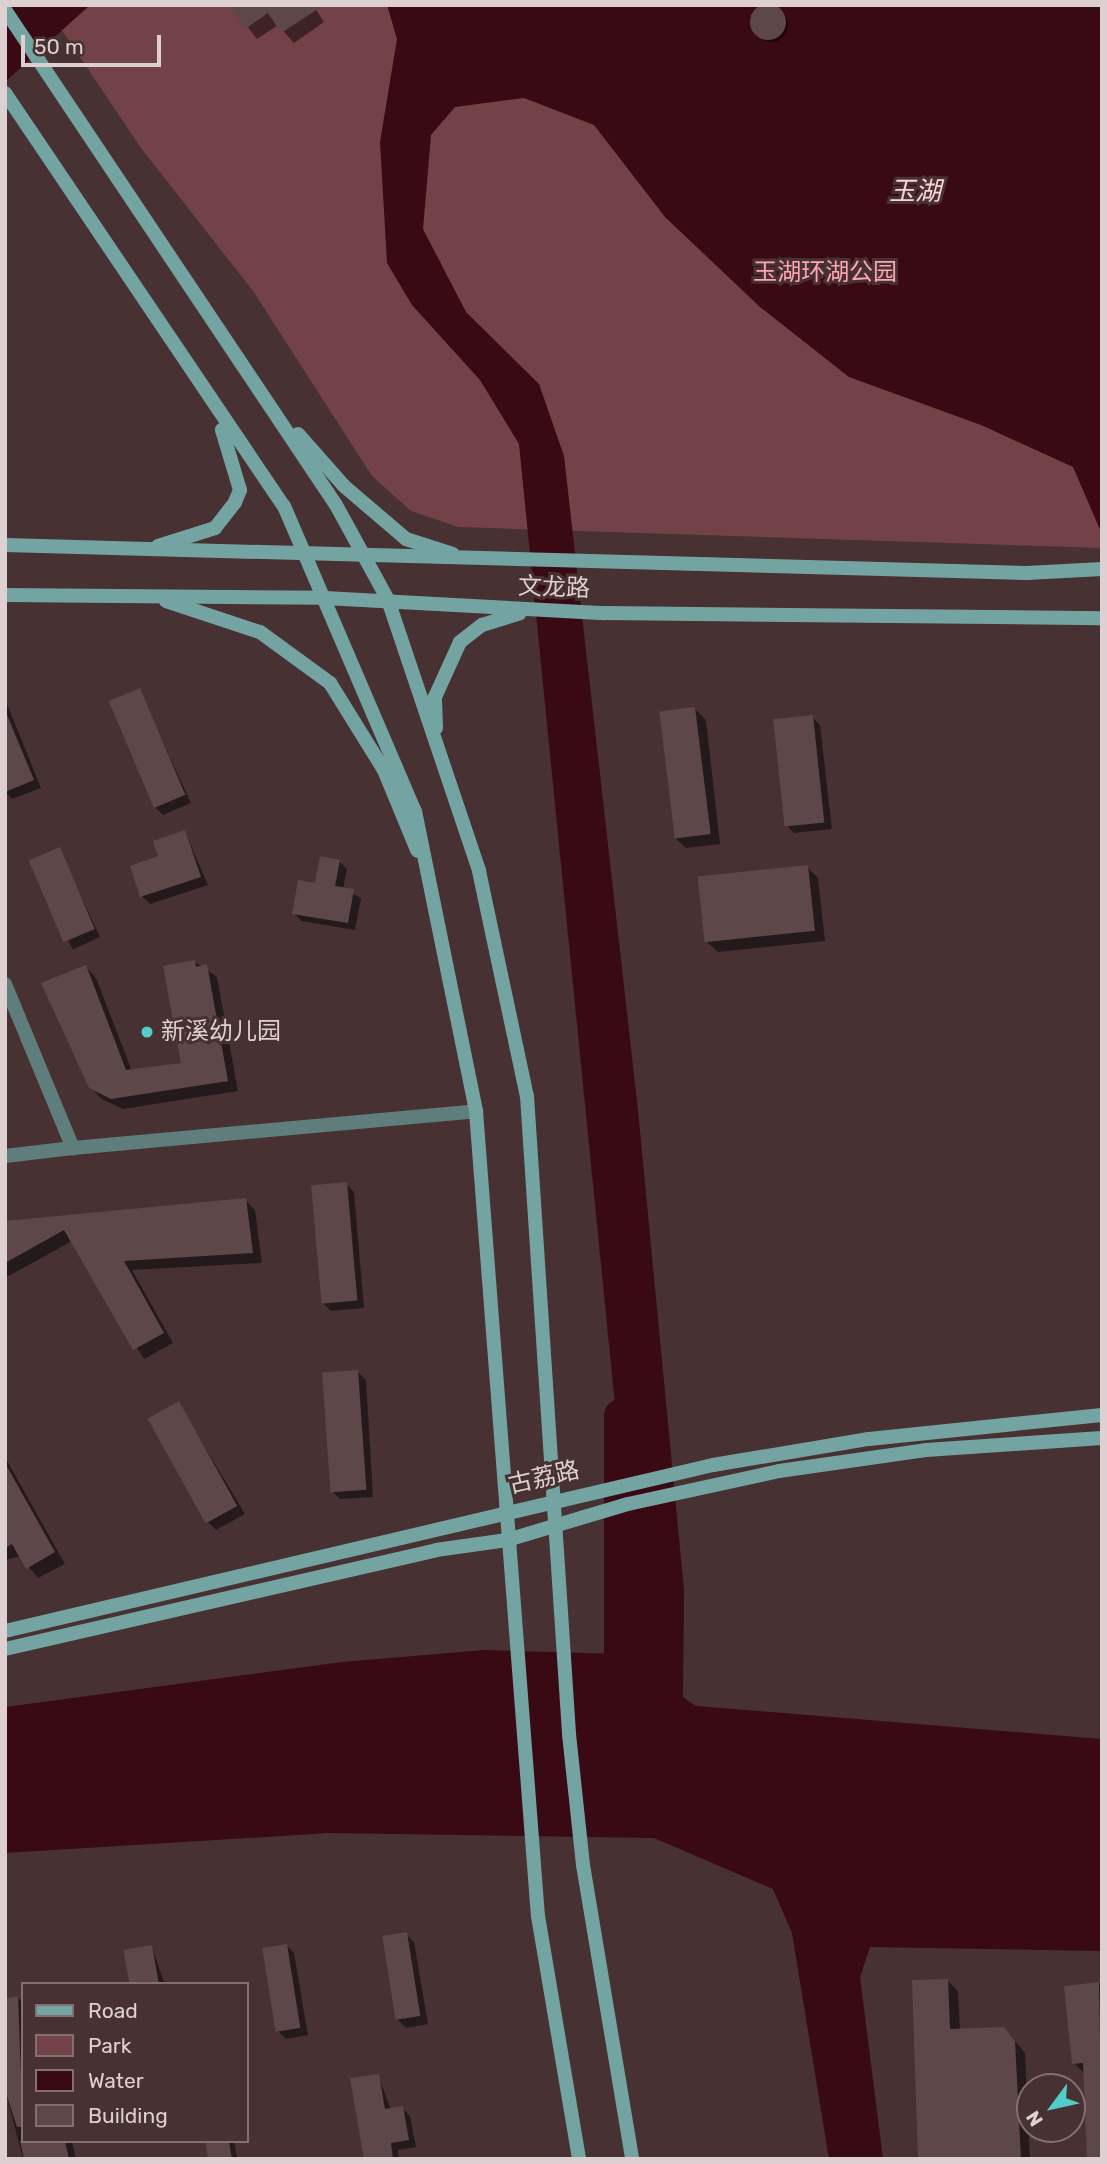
<!DOCTYPE html>
<html>
<head>
<meta charset="utf-8">
<style>
	body { margin:0 }
	#map { position:relative; width:1107px; height:2164px; overflow:hidden; background:#473133; font-family:Rubik,"Noto Sans SC",sans-serif }
	div>[style] { position:absolute }
	.green>* { inset:0; background:#734148 }
	.water>* { inset:0; background:#390914 }
	.shadow>* { inset:0; background:#0007; transform-origin:0 0 }
	.round { border-radius:50% }
	.river>* { height:33px; margin:-16.5px; padding:0 16.5px; transform-origin:16.5px; border-radius:16.5px; background:#390914 }
	.building>* { inset:0; background:#5e4749; transform-origin:0 0 }
	.street>* { height:14px; margin:-7px; padding:0 7px; transform-origin:7px; border-radius:7px; background:#5f7d7b }
	.secondary>* { height:14px; margin:-7px; padding:0 7px; transform-origin:7px; border-radius:7px; background:#74a4a1 }
	.dots>* { width:19px; height:19px; translate:-50% -50%; box-sizing:border-box; border:4px solid #473133; border-radius:50% }
	span { translate:-50% -50%; white-space:nowrap; text-align:center; line-height:1.15; -webkit-text-stroke:6px #473133; paint-order:stroke }
	.park-label { font-size:24px; color:#fca4af }
	.street-label { font-size:24px; color:#ded0d1 }
	.poi-label { font-size:24px; color:#ded0d1 }
	.left { translate:0 -50%; text-align:left }
	.water-label { font-size:26px; color:#f9d3d6; font-style:italic }
	.frame { position:absolute; inset:0; border:7px solid #ded0d1; pointer-events:none }
	.legend { position:absolute; left:21px; top:1982px; width:228px; height:161px; box-sizing:border-box; background:#473133; border:2px solid #837172; margin:0; padding:9px 12px; list-style:none; font-size:21px; color:#ded0d1 }
	.legend li { display:flex; align-items:center; gap:14px; height:35px }
	.legend b { width:35px; border:2px solid #837172 }
	.north { position:absolute; left:1016px; top:2073px; width:70px; height:70px; box-sizing:border-box; background:#473133; border:2px solid #837172; border-radius:50%; rotate:237deg; font-size:19px; font-weight:700; line-height:28px; text-align:center; color:#ded0d1 }
	.north::after { content:''; display:block; margin:auto; width:24px; height:32px; background:#53cdc9; clip-path:polygon(50% 0,100% 100%,50% 72%,0 100%) }
	.scale { position:absolute; left:21px; top:35px; width:140px; height:32px; box-sizing:border-box; border:4px solid #ded0d1; border-top:0; padding-left:9px; font-size:21px; line-height:24px; white-space:nowrap; color:#ded0d1; -webkit-text-stroke:5px #473133; paint-order:stroke }
</style>
</head>
<body>
<div id="map">
	<div class="green">
		<i style="clip-path:polygon(45px 5px,1102px 5px,1102px 548px,458px 527px,411px 511px,372px 476px,253px 291px,141px 148px)"></i>
	</div>
	<div class="water">
		<i style="clip-path:polygon(5px 5px,90px 5px,5px 82px)"></i>
		<i style="clip-path:polygon(387px 5px,762px 5px,751px 15px,751px 27px,768px 40px,785px 26px,773px 5px,1102px 5px,1102px 534px,1073px 467px,981px 425px,849px 377px,760px 307px,665px 217px,594px 125px,524px 98px,455px 107px,431px 135px,423px 229px,466px 312px,539px 384px,564px 456px,638px 1110px,684px 1590px,683px 1697px,696px 1706px,1102px 1739px,1102px 1951px,870px 1947px,860px 1977px,883px 2159px,829px 2159px,792px 1933px,773px 1889px,654px 1838px,329px 1833px,5px 1853px,5px 1707px,342px 1662px,484px 1650px,618px 1654px,635px 1605px,519px 444px,480px 380px,412px 305px,387px 263px,380px 142px,397px 39px)"></i>
	</div>
	<div class="shadow">
		<i style="clip-path:polygon(231px 5px,313px 5px,324px 22px,294px 43px,278px 25px,257px 39px)"></i>
		<i class="round" style="left:754px;top:8px;width:34px;height:34px"></i>
		<i style="clip-path:polygon(139px 690px,191px 803px,163px 815px,155px 807px)"></i>
		<i style="clip-path:polygon(5px 699px,41px 788px,12px 799px,5px 792px)"></i>
		<i style="clip-path:polygon(695px 709px,706px 720px,720px 844px,686px 848px,675px 838px)"></i>
		<i style="clip-path:polygon(812px 717px,820px 725px,832px 829px,794px 833px,786px 825px)"></i>
		<i style="clip-path:polygon(185px 832px,208px 885px,150px 904px,142px 896px,160px 857px)"></i>
		<i style="left:59px;top:849px;width:97px;height:30px;rotate:65deg"></i>
		<i style="clip-path:polygon(339px 861px,347px 869px,343px 889px,361px 898px,355px 930px,301px 921px,294px 913px)"></i>
		<i style="clip-path:polygon(807px 867px,818px 878px,825px 941px,718px 952px,707px 942px)"></i>
		<i style="clip-path:polygon(195px 962px,217px 977px,238px 1091px,123px 1109px,102px 1099px,90px 1087px,86px 967px,96px 978px,132px 1071px,183px 1064px)"></i>
		<i style="clip-path:polygon(346px 1184px,354px 1192px,364px 1308px,331px 1311px,323px 1303px)"></i>
		<i style="clip-path:polygon(245px 1200px,255px 1210px,262px 1263px,132px 1270px,173px 1343px,144px 1359px,72px 1241px,5px 1278px,5px 1223px)"></i>
		<i style="clip-path:polygon(358px 1372px,366px 1380px,373px 1497px,340px 1499px,332px 1491px)"></i>
		<i style="clip-path:polygon(179px 1404px,245px 1514px,216px 1530px,208px 1522px)"></i>
		<i style="clip-path:polygon(5px 1457px,65px 1564px,38px 1578px,20px 1556px,5px 1560px)"></i>
		<i style="clip-path:polygon(406px 1934px,414px 1942px,428px 2024px,406px 2028px,398px 2020px)"></i>
		<i style="clip-path:polygon(286px 1945px,294px 1953px,308px 2035px,286px 2039px,278px 2031px)"></i>
		<i style="clip-path:polygon(152px 1947px,164px 1982px,180px 1984px,131px 1984px)"></i>
		<i style="clip-path:polygon(947px 1980px,958px 1991px,960px 2030px,1004px 2028px,1025px 2053px,1030px 2159px,920px 2159px)"></i>
		<i style="clip-path:polygon(1099px 1984px,1102px 1987px,1102px 2159px,1085px 2074px,1074px 2063px)"></i>
		<i style="clip-path:polygon(18px 1998px,23px 2003px,23px 2141px,72px 2141px,76px 2159px,23px 2159px,5px 2090px)"></i>
		<i style="clip-path:polygon(378px 2075px,391px 2110px,402px 2108px,410px 2116px,416px 2147px,398px 2150px,399px 2159px,365px 2159px)"></i>
		<i style="clip-path:polygon(206px 2141px,234px 2141px,237px 2157px,255px 2159px,208px 2159px)"></i>
	</div>
	<div class="river">
		<i style="left:620px;top:1415px;width:278px;rotate:90deg"></i>
	</div>
	<div class="building">
		<i class="round" style="left:750px;top:4px;width:36px;height:36px"></i>
		<i style="clip-path:polygon(229px 5px,324px 5px,281px 33px,268px 13px,245px 29px)"></i>
		<i style="left:140px;top:688px;width:116px;height:34px;rotate:67deg"></i>
		<i style="left:695px;top:707px;width:128px;height:36px;rotate:83deg"></i>
		<i style="clip-path:polygon(5px 710px,34px 780px,5px 792px)"></i>
		<i style="left:813px;top:715px;width:108px;height:40px;rotate:84deg"></i>
		<i style="clip-path:polygon(185px 830px,201px 877px,140px 897px,130px 866px,158px 856px,153px 841px)"></i>
		<i style="left:60px;top:847px;width:89px;height:34px;rotate:67deg"></i>
		<i style="clip-path:polygon(320px 856px,340px 860px,335px 886px,354px 889px,348px 923px,292px 914px,298px 880px,315px 883px)"></i>
		<i style="left:808px;top:865px;width:66px;height:111px;rotate:84deg"></i>
		<i style="clip-path:polygon(195px 960px,196px 967px,207px 964px,228px 1081px,111px 1099px,89px 1088px,41px 983px,86px 965px,126px 1070px,181px 1063px,163px 966px)"></i>
		<i style="left:347px;top:1182px;width:119px;height:36px;rotate:85deg"></i>
		<i style="clip-path:polygon(246px 1198px,253px 1253px,124px 1261px,164px 1333px,133px 1350px,64px 1230px,5px 1263px,5px 1221px)"></i>
		<i style="left:358px;top:1370px;width:120px;height:36px;rotate:86deg"></i>
		<i style="left:179px;top:1401px;width:120px;height:36px;rotate:61deg"></i>
		<i style="clip-path:polygon(5px 1463px,55px 1552px,26px 1569px,12px 1544px,5px 1548px)"></i>
		<i style="left:407px;top:1932px;width:85px;height:25px;rotate:81deg"></i>
		<i style="left:287px;top:1944px;width:85px;height:25px;rotate:81deg"></i>
		<i style="left:152px;top:1945px;width:40px;height:29px;rotate:80deg"></i>
		<i style="clip-path:polygon(948px 1979px,950px 2029px,1004px 2027px,1015px 2041px,1021px 2159px,918px 2159px,912px 1980px)"></i>
		<i style="clip-path:polygon(1099px 1982px,1102px 2159px,1087px 2159px,1083px 2063px,1072px 2064px,1064px 1986px)"></i>
		<i style="clip-path:polygon(18px 1996px,23px 2127px,17px 2127px,5px 2090px,5px 1999px)"></i>
		<i style="clip-path:polygon(379px 2074px,385px 2109px,403px 2106px,409px 2140px,391px 2143px,393px 2159px,364px 2159px,350px 2078px)"></i>
		<i style="clip-path:polygon(20px 2141px,65px 2141px,69px 2159px,24px 2159px)"></i>
		<i style="clip-path:polygon(205px 2141px,229px 2141px,232px 2159px,208px 2159px)"></i>
	</div>
	<div class="street">
		<i style="left:5px;top:984px;width:178px;rotate:67.5deg"></i>
		<i style="left:73px;top:1148px;width:405px;rotate:-5.2deg"></i>
		<i style="left:5px;top:1156px;width:68px;rotate:-6.7deg"></i>
	</div>
	<div class="secondary">
		<i style="left:5px;top:10px;width:595px;rotate:56.23deg"></i>
		<i style="left:336px;top:505px;width:108px;rotate:61.3deg"></i>
		<i style="left:388px;top:600px;width:286px;rotate:71.4deg"></i>
		<i style="left:479px;top:871px;width:230px;rotate:78deg"></i>
		<i style="left:527px;top:1096px;width:639px;rotate:86.23deg"></i>
		<i style="left:569px;top:1734px;width:132px;rotate:83.9deg"></i>
		<i style="left:583px;top:1865px;width:298px;rotate:80.5deg"></i>
		<i style="left:5px;top:93px;width:498px;rotate:56deg"></i>
		<i style="left:284px;top:506px;width:332px;rotate:66.8deg"></i>
		<i style="left:415px;top:811px;width:306px;rotate:78.5deg"></i>
		<i style="left:476px;top:1111px;width:807px;rotate:85.6deg"></i>
		<i style="left:538px;top:1916px;width:246px;rotate:80.4deg"></i>
		<i style="left:298px;top:434px;width:69px;rotate:48.5deg"></i>
		<i style="left:344px;top:486px;width:82px;rotate:40.5deg"></i>
		<i style="left:406px;top:539px;width:49px;rotate:17.7deg"></i>
		<i style="left:5px;top:545px;width:1022px;rotate:1.57deg"></i>
		<i style="left:1027px;top:573px;width:75px;rotate:-3.1deg"></i>
		<i style="left:158px;top:546px;width:60px;rotate:-17.5deg"></i>
		<i style="left:215px;top:528px;width:33px;rotate:-52deg"></i>
		<i style="left:235px;top:502px;width:13px;rotate:-67deg"></i>
		<i style="left:240px;top:490px;width:63px;rotate:-106.7deg"></i>
		<i style="left:5px;top:595px;width:320px;rotate:0.5deg"></i>
		<i style="left:325px;top:598px;width:280px;rotate:3.1deg"></i>
		<i style="left:605px;top:613px;width:497px;rotate:0.6deg"></i>
		<i style="left:166px;top:601px;width:99px;rotate:18.3deg"></i>
		<i style="left:260px;top:632px;width:87px;rotate:36.1deg"></i>
		<i style="left:330px;top:683px;width:102px;rotate:58.2deg"></i>
		<i style="left:384px;top:770px;width:87px;rotate:67.6deg"></i>
		<i style="left:436px;top:728px;width:31px;rotate:-92deg"></i>
		<i style="left:435px;top:697px;width:60px;rotate:-65.6deg"></i>
		<i style="left:460px;top:642px;width:28px;rotate:-38deg"></i>
		<i style="left:482px;top:625px;width:39px;rotate:-17deg"></i>
		<i style="left:5px;top:1631px;width:727px;rotate:-13.2deg"></i>
		<i style="left:713px;top:1465px;width:158px;rotate:-9.5deg"></i>
		<i style="left:869px;top:1439px;width:234px;rotate:-5.9deg"></i>
		<i style="left:5px;top:1649px;width:442px;rotate:-12.9deg"></i>
		<i style="left:436px;top:1550px;width:72px;rotate:-8deg"></i>
		<i style="left:507px;top:1540px;width:126px;rotate:-16.6deg"></i>
		<i style="left:628px;top:1504px;width:155px;rotate:-12.3deg"></i>
		<i style="left:779px;top:1471px;width:148px;rotate:-8.1deg"></i>
		<i style="left:926px;top:1450px;width:176px;rotate:-3.9deg"></i>
	</div>
	<div class="dots">
		<i style="left:147px;top:1032px;background:#53cdc9"></i>
	</div>
	<div class="park-label">
		<span style="left:825px;top:273px">玉湖环湖公园</span>
	</div>
	<div class="street-label">
		<span style="left:554px;top:588px;rotate:2deg">文龙路</span>
		<span style="left:544px;top:1478px;rotate:-13deg">古荔路</span>
	</div>
	<div class="poi-label">
		<span class="left" style="left:161px;top:1032px">新溪幼儿园</span>
	</div>
	<div class="water-label">
		<span style="left:915px;top:192px">玉湖</span>
	</div>
	<div class="frame"></div>
	<ul class="legend">
	<li><b style="height:9px;background:#74a4a1"></b>Road</li>
	<li><b style="height:19px;background:#734148"></b>Park</li>
	<li><b style="height:19px;background:#390914"></b>Water</li>
	<li><b style="height:19px;background:#5e4749"></b>Building</li>
	</ul>
	<div class="north">N</div>
	<div class="scale">50 m</div>
</div>
</body>
</html>
